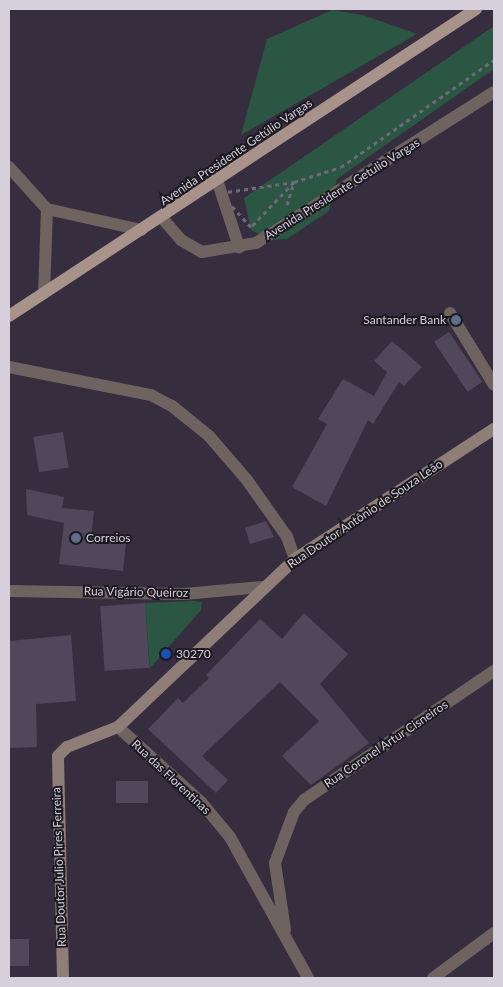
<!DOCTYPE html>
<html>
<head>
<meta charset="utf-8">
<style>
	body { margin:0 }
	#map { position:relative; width:503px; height:987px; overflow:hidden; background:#362d3f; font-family:Lato,sans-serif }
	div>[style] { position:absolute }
	.green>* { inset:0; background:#2b5643 }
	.building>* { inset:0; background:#50475a; transform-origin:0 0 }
	.path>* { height:3px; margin-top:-1.5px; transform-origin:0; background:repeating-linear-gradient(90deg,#6f6878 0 4px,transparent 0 8px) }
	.street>* { height:12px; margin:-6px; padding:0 6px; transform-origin:6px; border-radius:6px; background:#6e635f }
	.secondary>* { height:12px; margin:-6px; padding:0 6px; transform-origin:6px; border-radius:6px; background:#8f7e78 }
	.primary>* { height:12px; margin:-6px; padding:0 6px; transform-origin:6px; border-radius:6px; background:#a8938b }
	.dots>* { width:14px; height:14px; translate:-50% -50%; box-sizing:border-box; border:2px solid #1b1820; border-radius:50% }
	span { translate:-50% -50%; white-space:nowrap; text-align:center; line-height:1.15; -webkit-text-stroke:4px #1b1820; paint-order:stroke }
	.street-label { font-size:12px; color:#d5d0dc }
	.poi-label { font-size:12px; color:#d5d0dc }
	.right { translate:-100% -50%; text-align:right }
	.left { translate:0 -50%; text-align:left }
	.frame { position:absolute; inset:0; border:10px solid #d5d0dc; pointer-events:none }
</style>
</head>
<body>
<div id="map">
	<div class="green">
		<i style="clip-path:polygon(332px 10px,363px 15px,417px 34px,241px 135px,267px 39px)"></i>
		<i style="clip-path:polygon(494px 26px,494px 69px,337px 179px,329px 211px,287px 239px,270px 240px,251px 230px,244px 198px)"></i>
		<i style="clip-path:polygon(193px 601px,202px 602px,201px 610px,150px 668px,145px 603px)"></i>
	</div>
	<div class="building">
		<i style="left:449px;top:332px;width:60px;height:18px;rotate:56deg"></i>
		<i style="clip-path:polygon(392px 341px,422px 367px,404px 386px,399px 382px,373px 424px,368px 420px,326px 506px,292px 487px,327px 424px,318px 419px,343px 379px,374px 396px,387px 372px,374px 361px)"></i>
		<i style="left:63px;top:432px;width:36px;height:30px;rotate:81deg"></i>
		<i style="clip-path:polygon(26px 489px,64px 497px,62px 508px,94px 511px,91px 539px,126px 543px,123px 571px,59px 564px,64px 523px,27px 515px)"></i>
		<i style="clip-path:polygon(266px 521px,274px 537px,250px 544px,245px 528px)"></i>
		<i style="left:145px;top:603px;width:65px;height:45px;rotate:86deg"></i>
		<i style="clip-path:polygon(304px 613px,348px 654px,320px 684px,369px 743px,311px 785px,282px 756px,319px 721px,280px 682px,202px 756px,228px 780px,216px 793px,148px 729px,178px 698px,183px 703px,209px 678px,206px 675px,260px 619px,282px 639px)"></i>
		<i style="clip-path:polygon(71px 635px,76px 701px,36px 704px,37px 747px,9px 748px,9px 641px)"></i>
		<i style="left:116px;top:781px;width:32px;height:22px"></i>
		<i style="left:9px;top:939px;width:20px;height:27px"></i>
	</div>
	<div class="path">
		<i style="left:294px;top:182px;width:62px;rotate:133.7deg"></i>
		<i style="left:251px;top:227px;width:46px;rotate:-132.4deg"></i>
		<i style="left:220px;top:193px;width:75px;rotate:-8.5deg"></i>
		<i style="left:287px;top:205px;width:24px;rotate:-73deg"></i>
		<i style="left:294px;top:182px;width:49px;rotate:-17.7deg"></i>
		<i style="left:341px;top:167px;width:187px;rotate:-35deg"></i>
	</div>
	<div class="street">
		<i style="left:9px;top:167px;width:57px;rotate:47.9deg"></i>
		<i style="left:47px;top:209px;width:84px;rotate:92deg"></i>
		<i style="left:217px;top:180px;width:71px;rotate:71.8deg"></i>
		<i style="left:47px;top:209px;width:97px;rotate:12.5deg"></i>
		<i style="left:162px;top:218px;width:29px;rotate:49deg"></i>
		<i style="left:181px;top:240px;width:24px;rotate:30deg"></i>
		<i style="left:202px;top:252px;width:55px;rotate:-9.5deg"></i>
		<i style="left:256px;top:243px;width:282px;rotate:-32.4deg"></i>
		<i style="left:450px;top:313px;width:84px;rotate:58.6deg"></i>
		<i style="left:9px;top:367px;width:145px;rotate:11.2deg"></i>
		<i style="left:151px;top:395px;width:24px;rotate:28deg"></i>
		<i style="left:172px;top:406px;width:48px;rotate:39deg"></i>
		<i style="left:209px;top:436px;width:58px;rotate:49.2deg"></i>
		<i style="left:247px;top:480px;width:70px;rotate:54.9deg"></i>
		<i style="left:287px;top:537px;width:23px;rotate:70deg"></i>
		<i style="left:9px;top:591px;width:175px;rotate:1deg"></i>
		<i style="left:184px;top:594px;width:79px;rotate:-5.1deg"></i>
		<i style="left:118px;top:727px;width:112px;rotate:42.1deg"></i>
		<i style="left:201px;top:802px;width:45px;rotate:50.4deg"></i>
		<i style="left:230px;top:837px;width:161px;rotate:61deg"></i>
		<i style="left:285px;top:930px;width:68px;rotate:-98.5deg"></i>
		<i style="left:275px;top:863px;width:54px;rotate:-69.6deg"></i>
		<i style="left:294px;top:812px;width:16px;rotate:-50deg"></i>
		<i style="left:304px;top:800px;width:230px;rotate:-34.2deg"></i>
		<i style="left:433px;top:978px;width:76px;rotate:-36.4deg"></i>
	</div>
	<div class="secondary">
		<i style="left:63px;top:978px;width:222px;rotate:-91.3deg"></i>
		<i style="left:58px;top:756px;width:13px;rotate:-45deg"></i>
		<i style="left:67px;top:747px;width:55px;rotate:-21.4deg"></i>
		<i style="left:118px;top:727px;width:244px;rotate:-43.5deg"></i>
		<i style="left:295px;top:559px;width:238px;rotate:-33.2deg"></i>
	</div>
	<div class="primary">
		<i style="left:9px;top:316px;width:559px;rotate:-33.32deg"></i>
	</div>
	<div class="dots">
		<i style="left:456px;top:320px;background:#5c6f8a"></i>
		<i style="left:76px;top:538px;background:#5c6f8a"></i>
		<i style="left:166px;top:654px;background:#1a4fb4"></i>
	</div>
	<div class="street-label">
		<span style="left:236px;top:152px;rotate:-34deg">Avenida Presidente Getúlio Vargas</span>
		<span style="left:342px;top:189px;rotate:-32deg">Avenida Presidente Getulio Vargas</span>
		<span style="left:365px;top:514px;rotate:-34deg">Rua Doutor Antônio de Souza Leão</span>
		<span style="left:136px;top:592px;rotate:1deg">Rua Vigário Queiroz</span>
		<span style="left:386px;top:744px;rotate:-34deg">Rua Coronel Artur Cisneiros</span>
		<span style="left:171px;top:777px;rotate:43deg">Rua das Florentinas</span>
		<span style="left:59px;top:867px;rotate:-92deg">Rua Doutor Julio Pires Ferreira</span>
	</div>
	<div class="poi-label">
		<span class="right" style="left:446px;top:320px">Santander Bank</span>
		<span class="left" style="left:86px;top:538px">Correios</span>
		<span class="left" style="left:176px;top:654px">30270</span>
	</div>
	<div class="frame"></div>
</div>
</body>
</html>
